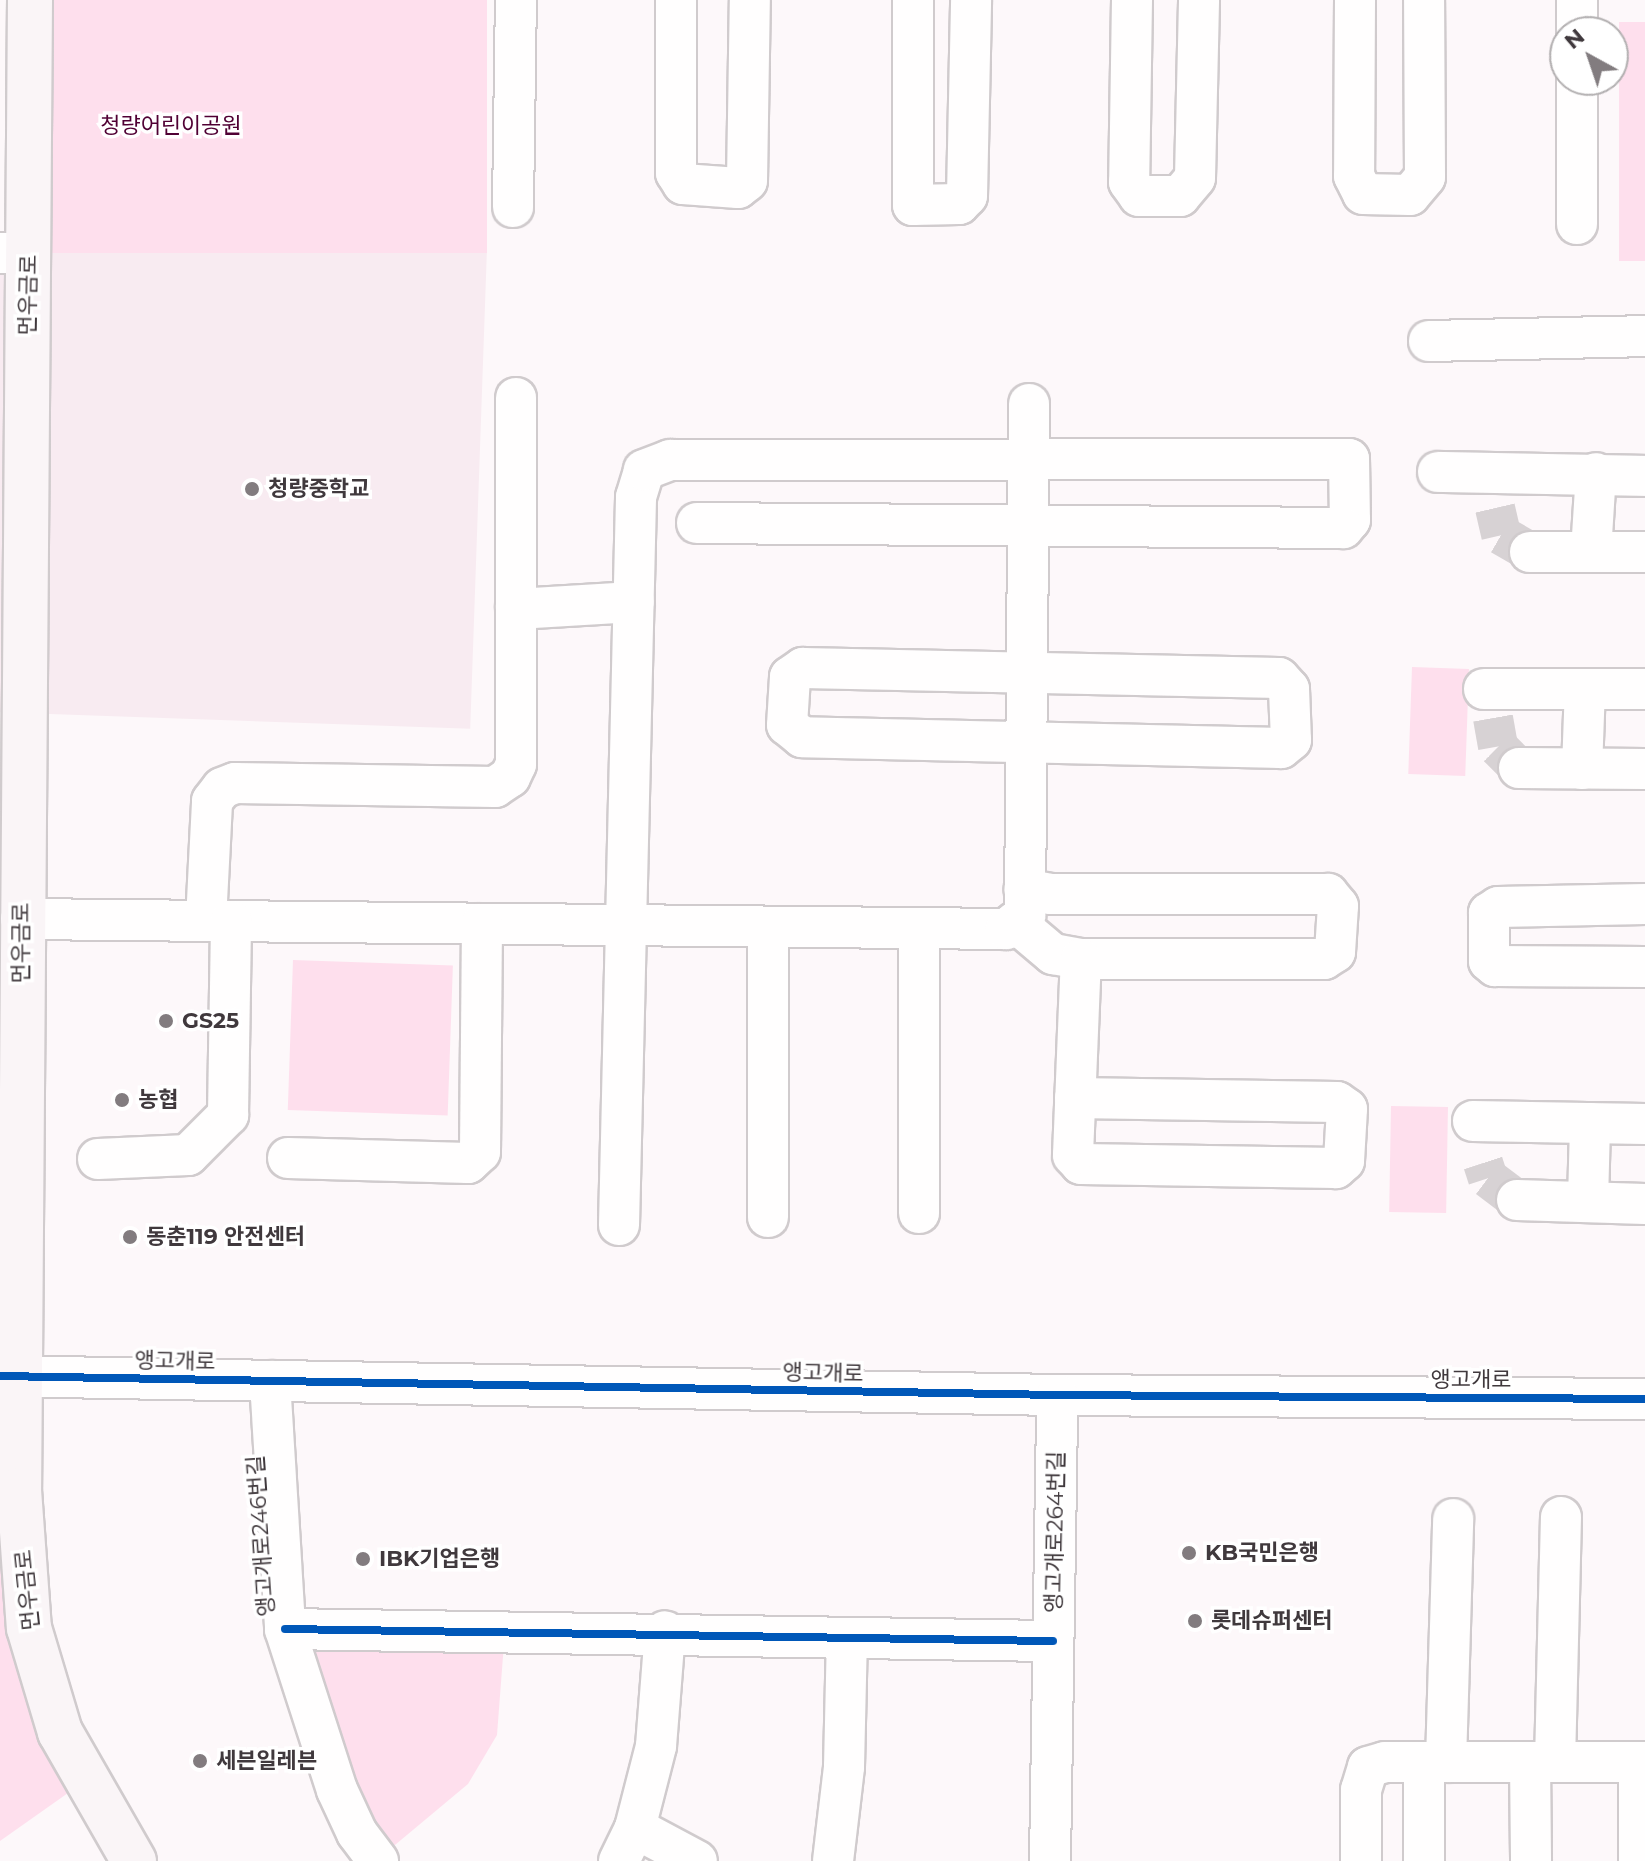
<!DOCTYPE html>
<html>
<head>
<meta charset="utf-8">
<style>
	body { margin:0 }
	#map { position:relative; width:1645px; height:1861px; overflow:hidden; background:#fdf8fa; font-family:Montserrat,"Noto Sans KR",sans-serif }
	div>[style] { position:absolute }
	.built>* { inset:0; background:#f8ebf1; transform-origin:0 0 }
	.green>* { inset:0; background:#fedfed; transform-origin:0 0 }
	.minor-tunnel>* { height:40px; margin-top:-20px; transform-origin:0; background:repeating-linear-gradient(90deg,#d7d2d4 0 40px,transparent 0 60px) }
	.roads { filter:drop-shadow(2px 0 #d0cbcd) drop-shadow(-2px 0 #d0cbcd) drop-shadow(0 2px #d0cbcd) drop-shadow(0 -2px #d0cbcd) }
	.minor>* { height:40px; margin:-20px; padding:0 20px; transform-origin:20px; border-radius:20px; background:#fffefe }
	.major>* { height:44px; margin:-22px; padding:0 22px; transform-origin:22px; border-radius:22px; background:#faf5f7 }
	.cycleway>* { height:8px; margin:-4px; padding:0 4px; transform-origin:4px; border-radius:4px; background:#0057b8 }
	.dots>* { width:22px; height:22px; translate:-50% -50%; box-sizing:border-box; border:4px solid #fff; border-radius:50% }
	span { translate:-50% -50%; white-space:nowrap; text-align:center; line-height:1.15; -webkit-text-stroke:7px #fff; paint-order:stroke }
	.park-label { font-size:22px; color:#500034 }
	.street-label { font-size:22px; color:#40393d }
	.poi-label { font-size:22px; color:#40393d; font-weight:700 }
	.left { translate:0 -50%; text-align:left }
	.north { position:absolute; left:1549px; top:16px; width:80px; height:80px; box-sizing:border-box; background:#fff; border:2px solid #b3b0b1; border-radius:50%; rotate:320deg; font-size:22px; font-weight:700; line-height:32px; text-align:center; color:#40393d }
	.north::after { content:''; display:block; margin:auto; width:28px; height:36px; background:#827c7f; clip-path:polygon(50% 0,100% 100%,50% 72%,0 100%) }
</style>
</head>
<body>
<div id="map">
	<div class="built">
		<i style="left:487px;top:248px;width:481px;height:487px;rotate:92deg"></i>
	</div>
	<div class="green">
		<i style="left:30px;top:0;width:457px;height:253px"></i>
		<i style="left:1645px;top:22px;width:239px;height:26px;rotate:90deg"></i>
		<i style="left:1412px;top:667px;width:57px;height:107px;rotate:2deg"></i>
		<i style="left:293px;top:960px;width:160px;height:150px;rotate:2deg"></i>
		<i style="left:1391px;top:1106px;width:57px;height:106px;rotate:1deg"></i>
		<i style="clip-path:polygon(0 1436px,19px 1490px,85px 1781px,0 1841px)"></i>
		<i style="clip-path:polygon(285px 1629px,505px 1630px,497px 1735px,468px 1784px,377px 1860px)"></i>
	</div>
	<div class="minor-tunnel">
		<i style="left:1495px;top:508px;width:28px;rotate:77deg"></i>
		<i style="left:1501px;top:535px;width:34px;rotate:30deg"></i>
		<i style="left:1493px;top:718px;width:29px;rotate:80deg"></i>
		<i style="left:1498px;top:747px;width:30px;rotate:45deg"></i>
		<i style="left:1483px;top:1163px;width:16px;rotate:72deg"></i>
		<i style="left:1488px;top:1178px;width:36px;rotate:37deg"></i>
	</div>
	<div class="roads">
		<div class="minor">
			<i style="left:676px;top:0;width:173px;rotate:90deg"></i>
			<i style="left:676px;top:173px;width:13px;rotate:58deg"></i>
			<i style="left:683px;top:184px;width:55px;rotate:4.2deg"></i>
			<i style="left:738px;top:188px;width:11px;rotate:-38deg"></i>
			<i style="left:747px;top:181px;width:181px;rotate:-89.1deg"></i>
			<i style="left:913px;top:0;width:205px;rotate:90deg"></i>
			<i style="left:913px;top:205px;width:46px;rotate:-1.2deg"></i>
			<i style="left:959px;top:204px;width:11px;rotate:-45deg"></i>
			<i style="left:967px;top:196px;width:196px;rotate:-88.8deg"></i>
			<i style="left:1132px;top:0;width:182px;rotate:90.9deg"></i>
			<i style="left:1129px;top:182px;width:17px;rotate:54deg"></i>
			<i style="left:1139px;top:196px;width:41px"></i>
			<i style="left:1180px;top:196px;width:23px;rotate:-50deg"></i>
			<i style="left:1195px;top:178px;width:178px;rotate:-88.7deg"></i>
			<i style="left:1355px;top:0;width:176px;rotate:90.3deg"></i>
			<i style="left:1354px;top:176px;width:20px;rotate:63deg"></i>
			<i style="left:1363px;top:194px;width:47px;rotate:1.2deg"></i>
			<i style="left:1410px;top:195px;width:23px;rotate:-50deg"></i>
			<i style="left:1425px;top:177px;width:177px;rotate:-90.3deg"></i>
			<i style="left:1577px;top:0;width:32px;rotate:90deg"></i>
			<i style="left:1577px;top:80px;width:144px;rotate:90deg"></i>
			<i style="left:513px;top:207px;width:207px;rotate:-89.2deg"></i>
			<i style="left:0;top:253px;width:29px"></i>
			<i style="left:1429px;top:341px;width:216px;rotate:-1.3deg"></i>
			<i style="left:1438px;top:472px;width:207px;rotate:1.1deg"></i>
			<i style="left:1530px;top:552px;width:115px"></i>
			<i style="left:1591px;top:552px;width:79px;rotate:-86.4deg"></i>
			<i style="left:516px;top:609px;width:118px;rotate:-3.4deg"></i>
			<i style="left:803px;top:668px;width:476px;rotate:1.2deg"></i>
			<i style="left:1279px;top:678px;width:15px;rotate:48deg"></i>
			<i style="left:1289px;top:689px;width:51px;rotate:87.8deg"></i>
			<i style="left:1291px;top:740px;width:13px;rotate:141deg"></i>
			<i style="left:1281px;top:748px;width:479px;rotate:-178.7deg"></i>
			<i style="left:802px;top:737px;width:19px;rotate:-141deg"></i>
			<i style="left:787px;top:725px;width:48px;rotate:-86.4deg"></i>
			<i style="left:790px;top:677px;width:16px;rotate:-35deg"></i>
			<i style="left:1484px;top:689px;width:161px"></i>
			<i style="left:1519px;top:768px;width:126px;rotate:0.5deg"></i>
			<i style="left:1582px;top:769px;width:80px;rotate:-87.9deg"></i>
			<i style="left:1645px;top:904px;width:147px;rotate:178.8deg"></i>
			<i style="left:1498px;top:907px;width:11px;rotate:146deg"></i>
			<i style="left:1489px;top:913px;width:48px;rotate:90deg"></i>
			<i style="left:1489px;top:961px;width:8px;rotate:40deg"></i>
			<i style="left:1495px;top:966px;width:150px;rotate:0.4deg"></i>
			<i style="left:21px;top:919px;width:985px;rotate:0.58deg"></i>
			<i style="left:1006px;top:929px;width:24px;rotate:-36deg"></i>
			<i style="left:1025px;top:915px;width:511px;rotate:-89.55deg"></i>
			<i style="left:206px;top:921px;width:120px;rotate:-87.1deg"></i>
			<i style="left:212px;top:801px;width:16px;rotate:-52deg"></i>
			<i style="left:222px;top:788px;width:14px;rotate:-21deg"></i>
			<i style="left:235px;top:783px;width:260px;rotate:0.9deg"></i>
			<i style="left:495px;top:787px;width:18px;rotate:-34deg"></i>
			<i style="left:510px;top:777px;width:14px;rotate:-65deg"></i>
			<i style="left:516px;top:764px;width:366px;rotate:-90deg"></i>
			<i style="left:1015px;top:922px;width:50px;rotate:40.1deg"></i>
			<i style="left:1053px;top:954px;width:28px;rotate:10deg"></i>
			<i style="left:1081px;top:959px;width:243px"></i>
			<i style="left:1324px;top:959px;width:13px;rotate:-32deg"></i>
			<i style="left:1335px;top:952px;width:46px;rotate:-86.3deg"></i>
			<i style="left:1338px;top:906px;width:16px;rotate:-130deg"></i>
			<i style="left:1328px;top:894px;width:277px;rotate:180deg"></i>
			<i style="left:1051px;top:894px;width:27px;rotate:-170deg"></i>
			<i style="left:768px;top:927px;width:290px;rotate:90deg"></i>
			<i style="left:1075px;top:1098px;width:262px;rotate:0.9deg"></i>
			<i style="left:1337px;top:1102px;width:12px;rotate:35deg"></i>
			<i style="left:1347px;top:1109px;width:52px;rotate:93.3deg"></i>
			<i style="left:1344px;top:1161px;width:11px;rotate:139deg"></i>
			<i style="left:1336px;top:1168px;width:255px;rotate:-179.1deg"></i>
			<i style="left:1081px;top:1164px;width:12px;rotate:-132deg"></i>
			<i style="left:1073px;top:1155px;width:196px;rotate:-87.7deg"></i>
			<i style="left:1473px;top:1121px;width:172px;rotate:1deg"></i>
			<i style="left:288px;top:1158px;width:180px;rotate:1.6deg"></i>
			<i style="left:468px;top:1163px;width:16px;rotate:-43deg"></i>
			<i style="left:480px;top:1152px;width:228px;rotate:-89.5deg"></i>
			<i style="left:98px;top:1159px;width:90px;rotate:-2.5deg"></i>
			<i style="left:188px;top:1155px;width:57px;rotate:-45deg"></i>
			<i style="left:228px;top:1115px;width:194px;rotate:-89.1deg"></i>
			<i style="left:1517px;top:1200px;width:128px;rotate:1.8deg"></i>
			<i style="left:1588px;top:1202px;width:79px;rotate:-88.5deg"></i>
			<i style="left:919px;top:1213px;width:285px;rotate:-90deg"></i>
			<i style="left:619px;top:1225px;width:728px;rotate:-88.66deg"></i>
			<i style="left:636px;top:497px;width:28px;rotate:-73deg"></i>
			<i style="left:644px;top:470px;width:28px;rotate:-21deg"></i>
			<i style="left:670px;top:460px;width:679px;rotate:-0.08deg"></i>
			<i style="left:1349px;top:459px;width:61px;rotate:89.1deg"></i>
			<i style="left:1350px;top:520px;width:11px;rotate:131deg"></i>
			<i style="left:1343px;top:528px;width:646px;rotate:-179.56deg"></i>
			<i style="left:0;top:1376px;width:1057px;rotate:1.03deg"></i>
			<i style="left:1057px;top:1395px;width:588px;rotate:0.39deg"></i>
			<i style="left:270px;top:1381px;width:248px;rotate:86.5deg"></i>
			<i style="left:285px;top:1629px;width:169px;rotate:72.1deg"></i>
			<i style="left:337px;top:1790px;width:47px;rotate:65.1deg"></i>
			<i style="left:357px;top:1833px;width:35px;rotate:53deg"></i>
			<i style="left:285px;top:1629px;width:768px;rotate:0.9deg"></i>
			<i style="left:1446px;top:1762px;width:243px;rotate:-88.3deg"></i>
			<i style="left:1530px;top:1762px;width:99px;rotate:89.4deg"></i>
			<i style="left:1555px;top:1762px;width:245px;rotate:-88.6deg"></i>
			<i style="left:635px;top:1828px;width:70px;rotate:28deg"></i>
			<i style="left:619px;top:1861px;width:37px;rotate:-64deg"></i>
			<i style="left:635px;top:1828px;width:85px;rotate:-75.6deg"></i>
			<i style="left:656px;top:1746px;width:115px;rotate:-85.5deg"></i>
			<i style="left:833px;top:1861px;width:95px;rotate:-83.3deg"></i>
			<i style="left:844px;top:1767px;width:129px;rotate:-88.7deg"></i>
			<i style="left:1050px;top:1861px;width:466px;rotate:-89.1deg"></i>
			<i style="left:1361px;top:1861px;width:71px;rotate:-90deg"></i>
			<i style="left:1361px;top:1790px;width:24px;rotate:-73deg"></i>
			<i style="left:1368px;top:1767px;width:18px;rotate:-16deg"></i>
			<i style="left:1385px;top:1762px;width:260px"></i>
			<i style="left:1424px;top:1861px;width:99px;rotate:-90deg"></i>
			<i style="left:1639px;top:1861px;width:99px;rotate:-90deg"></i>
		</div>
		<div class="major">
			<i style="left:30px;top:0;width:1490px;rotate:90.42deg"></i>
			<i style="left:19px;top:1490px;width:138px;rotate:85.9deg"></i>
			<i style="left:29px;top:1628px;width:109px;rotate:73.4deg"></i>
			<i style="left:60px;top:1732px;width:149px;rotate:60.2deg"></i>
		</div>
	</div>
	<div class="cycleway">
		<i style="left:0;top:1376px;width:1057px;rotate:1.03deg"></i>
		<i style="left:1057px;top:1395px;width:588px;rotate:0.39deg"></i>
		<i style="left:285px;top:1629px;width:768px;rotate:0.9deg"></i>
	</div>
	<div class="dots">
		<i style="left:252px;top:489px;background:#827c7f"></i>
		<i style="left:166px;top:1021px;background:#827c7f"></i>
		<i style="left:122px;top:1100px;background:#827c7f"></i>
		<i style="left:130px;top:1237px;background:#827c7f"></i>
		<i style="left:1189px;top:1553px;background:#827c7f"></i>
		<i style="left:363px;top:1559px;background:#827c7f"></i>
		<i style="left:1195px;top:1621px;background:#827c7f"></i>
		<i style="left:200px;top:1761px;background:#827c7f"></i>
	</div>
	<div class="park-label">
		<span style="left:171px;top:126px">청량어린이공원</span>
	</div>
	<div class="street-label">
		<span style="left:28px;top:295px;rotate:-89deg">먼우금로</span>
		<span style="left:21px;top:943px;rotate:-90deg">먼우금로</span>
		<span style="left:175px;top:1361px;rotate:1deg">앵고개로</span>
		<span style="left:823px;top:1373px;rotate:1deg">앵고개로</span>
		<span style="left:1471px;top:1380px">앵고개로</span>
		<span style="left:1055px;top:1532px;rotate:-89deg">앵고개로264번길</span>
		<span style="left:261px;top:1536px;rotate:-94deg">앵고개로246번길</span>
		<span style="left:27px;top:1590px;rotate:-96deg">먼우금로</span>
	</div>
	<div class="poi-label">
		<span class="left" style="left:268px;top:489px">청량중학교</span>
		<span class="left" style="left:182px;top:1021px">GS25</span>
		<span class="left" style="left:138px;top:1100px">농협</span>
		<span class="left" style="left:146px;top:1237px">동춘119 안전센터</span>
		<span class="left" style="left:1205px;top:1553px">KB국민은행</span>
		<span class="left" style="left:379px;top:1559px">IBK기업은행</span>
		<span class="left" style="left:1211px;top:1621px">롯데슈퍼센터</span>
		<span class="left" style="left:216px;top:1761px">세븐일레븐</span>
	</div>
	<div class="north">N</div>
</div>
</body>
</html>
